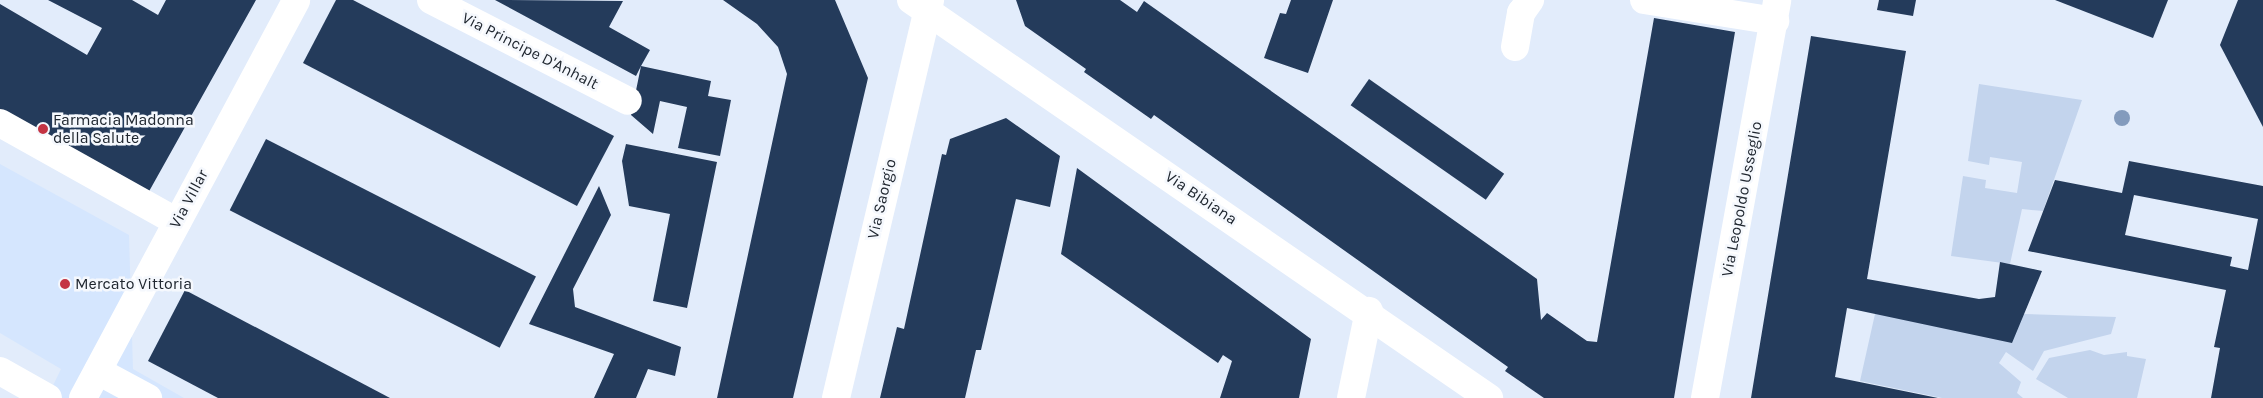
<!DOCTYPE html>
<html>
<head>
<meta charset="utf-8">
<style>
	body { margin:0 }
	#map { position:relative; width:2263px; height:398px; overflow:hidden; background:#e2ecfb; font-family:Karla,sans-serif }
	div>[style] { position:absolute }
	.built>* { inset:0; background:#d5e6fe }
	.green>* { inset:0; background:#c3d4ed }
	.building>* { inset:0; background:#243b5b; transform-origin:0 0 }
	.minor>* { height:28px; margin:-14px; padding:0 14px; transform-origin:14px; border-radius:14px; background:#fff }
	.trees>* { width:16px; height:16px; margin:-8px; border-radius:50%; background:#839bbd }
	.dots>* { width:14px; height:14px; translate:-50% -50%; box-sizing:border-box; border:2px solid #f5f8fd; border-radius:50% }
	span { translate:-50% -50%; white-space:nowrap; text-align:center; line-height:1.15; -webkit-text-stroke:5px #f5f8fd; paint-order:stroke }
	.street-label { font-size:16px; color:#202730 }
	.poi-label { font-size:16px; color:#202730 }
	.left { translate:0 -50%; text-align:left }
</style>
</head>
<body>
<div id="map">
	<div class="built">
		<i style="clip-path:polygon(0 164px,129px 235px,133px 369px,184px 398px,47px 398px,61px 369px,0 333px)"></i>
	</div>
	<div class="green">
		<i style="clip-path:polygon(1979px 84px,2082px 100px,2043px 211px,2022px 209px,2010px 264px,1951px 256px,1963px 176px,1986px 180px,1985px 188px,2017px 193px,2022px 162px,1990px 157px,1989px 165px,1968px 161px)"></i>
		<i style="clip-path:polygon(1875px 314px,2024px 314px,2116px 317px,2111px 334px,2044px 351px,2033px 371px,2006px 352px,1999px 363px,2021px 382px,2017px 393px,2023px 398px,1942px 398px,1860px 381px)"></i>
		<i style="clip-path:polygon(2090px 350px,2104px 355px,2127px 352px,2127px 356px,2146px 359px,2137px 398px,2068px 398px,2036px 379px,2049px 358px)"></i>
	</div>
	<div class="building">
		<i style="clip-path:polygon(48px 0,132px 0,158px 15px,166px 0,256px 0,147px 195px,0 112px,0 4px,87px 55px,102px 28px)"></i>
		<i style="clip-path:polygon(336px 0,353px 0,614px 136px,577px 206px,303px 63px)"></i>
		<i style="clip-path:polygon(495px 0,623px 1px,609px 27px,650px 50px,641px 66px,711px 81px,708px 96px,731px 100px,720px 156px,678px 148px,687px 107px,660px 101px,653px 134px,631px 115px,641px 66px,636px 76px)"></i>
		<i style="clip-path:polygon(723px 0,835px 0,868px 78px,793px 398px,717px 398px,787px 74px,778px 47px,757px 24px)"></i>
		<i style="clip-path:polygon(1016px 0,1120px 0,1137px 12px,1144px 1px,1537px 279px,1541px 320px,1547px 313px,1587px 341px,1597px 342px,1654px 18px,1735px 32px,1674px 398px,1544px 398px,1505px 371px,1508px 367px,1154px 115px,1151px 119px,1084px 72px,1086px 69px,1025px 26px)"></i>
		<i style="clip-path:polygon(1291px 0,1333px 0,1308px 73px,1264px 58px,1280px 13px,1286px 14px)"></i>
		<i style="clip-path:polygon(1879px 0,1916px 0,1913px 16px,1877px 10px)"></i>
		<i style="clip-path:polygon(2055px 0,2168px 0,2153px 38px)"></i>
		<i style="clip-path:polygon(2238px 0,2263px 0,2263px 127px,2220px 45px)"></i>
		<i style="clip-path:polygon(1811px 36px,1906px 51px,1867px 279px,1979px 299px,1995px 297px,2000px 262px,2042px 271px,2012px 343px,1847px 308px,1835px 377px,1938px 398px,1751px 398px)"></i>
		<i style="left:1369px;top:79px;width:165px;height:32px;rotate:35deg"></i>
		<i style="clip-path:polygon(1006px 118px,1060px 156px,1050px 207px,1016px 199px,981px 350px,976px 350px,965px 398px,880px 398px,897px 327px,904px 329px,942px 154px,946px 155px,950px 139px)"></i>
		<i style="left:266px;top:139px;width:303px;height:80px;rotate:27deg"></i>
		<i style="clip-path:polygon(626px 144px,717px 162px,687px 308px,653px 301px,670px 214px,629px 206px,622px 161px)"></i>
		<i style="clip-path:polygon(evenodd,2129px 161px,2263px 186px,2263px 398px,2211px 398px,2220px 348px,2214px 347px,2226px 290px,2028px 251px,2055px 180px,2122px 193px,2129px 161px,2134px 195px,2258px 219px,2248px 270px,2230px 266px,2232px 257px,2125px 235px,2134px 195px)"></i>
		<i style="clip-path:polygon(1077px 168px,1311px 339px,1299px 398px,1220px 398px,1232px 361px,1223px 355px,1218px 363px,1061px 254px)"></i>
		<i style="clip-path:polygon(599px 186px,611px 215px,573px 289px,575px 307px,681px 347px,675px 376px,648px 369px,636px 398px,594px 398px,614px 354px,529px 324px)"></i>
		<i style="clip-path:polygon(185px 290px,390px 398px,218px 398px,148px 361px)"></i>
	</div>
	<div class="minor">
		<i style="left:431px;top:0;width:221px;rotate:27.1deg"></i>
		<i style="left:911px;top:0;width:702px;rotate:34.55deg"></i>
		<i style="left:1644px;top:0;width:133px;rotate:9.1deg"></i>
		<i style="left:1515px;top:47px;width:35px;rotate:-80deg"></i>
		<i style="left:1521px;top:13px;width:16px;rotate:-55deg"></i>
		<i style="left:0;top:123px;width:203px;rotate:29.2deg"></i>
		<i style="left:0;top:371px;width:55px;rotate:29.4deg"></i>
		<i style="left:98px;top:371px;width:57px;rotate:28.4deg"></i>
		<i style="left:83px;top:398px;width:451px;rotate:-61.8deg"></i>
		<i style="left:836px;top:398px;width:409px;rotate:-76.7deg"></i>
		<i style="left:1351px;top:398px;width:89px;rotate:-78.3deg"></i>
		<i style="left:1705px;top:398px;width:404px;rotate:-79.7deg"></i>
	</div>
	<div class="trees">
		<i style="left:2122px;top:118px"></i>
	</div>
	<div class="dots">
		<i style="left:43px;top:129px;background:#c43443"></i>
		<i style="left:65px;top:284px;background:#c43443"></i>
	</div>
	<div class="street-label">
		<span style="left:530px;top:51px;rotate:27deg">Via Principe D'Anhalt</span>
		<span style="left:1201px;top:198px;rotate:34deg">Via Bibiana</span>
		<span style="left:189px;top:199px;rotate:-62deg">Via Villar</span>
		<span style="left:882px;top:199px;rotate:-77deg">Via Saorgio</span>
		<span style="left:1742px;top:199px;rotate:-79deg">Via Leopoldo Usseglio</span>
	</div>
	<div class="poi-label">
		<span class="left" style="left:53px;top:129px">Farmacia Madonna<br>della Salute</span>
		<span class="left" style="left:75px;top:284px">Mercato Vittoria</span>
	</div>
</div>
</body>
</html>
